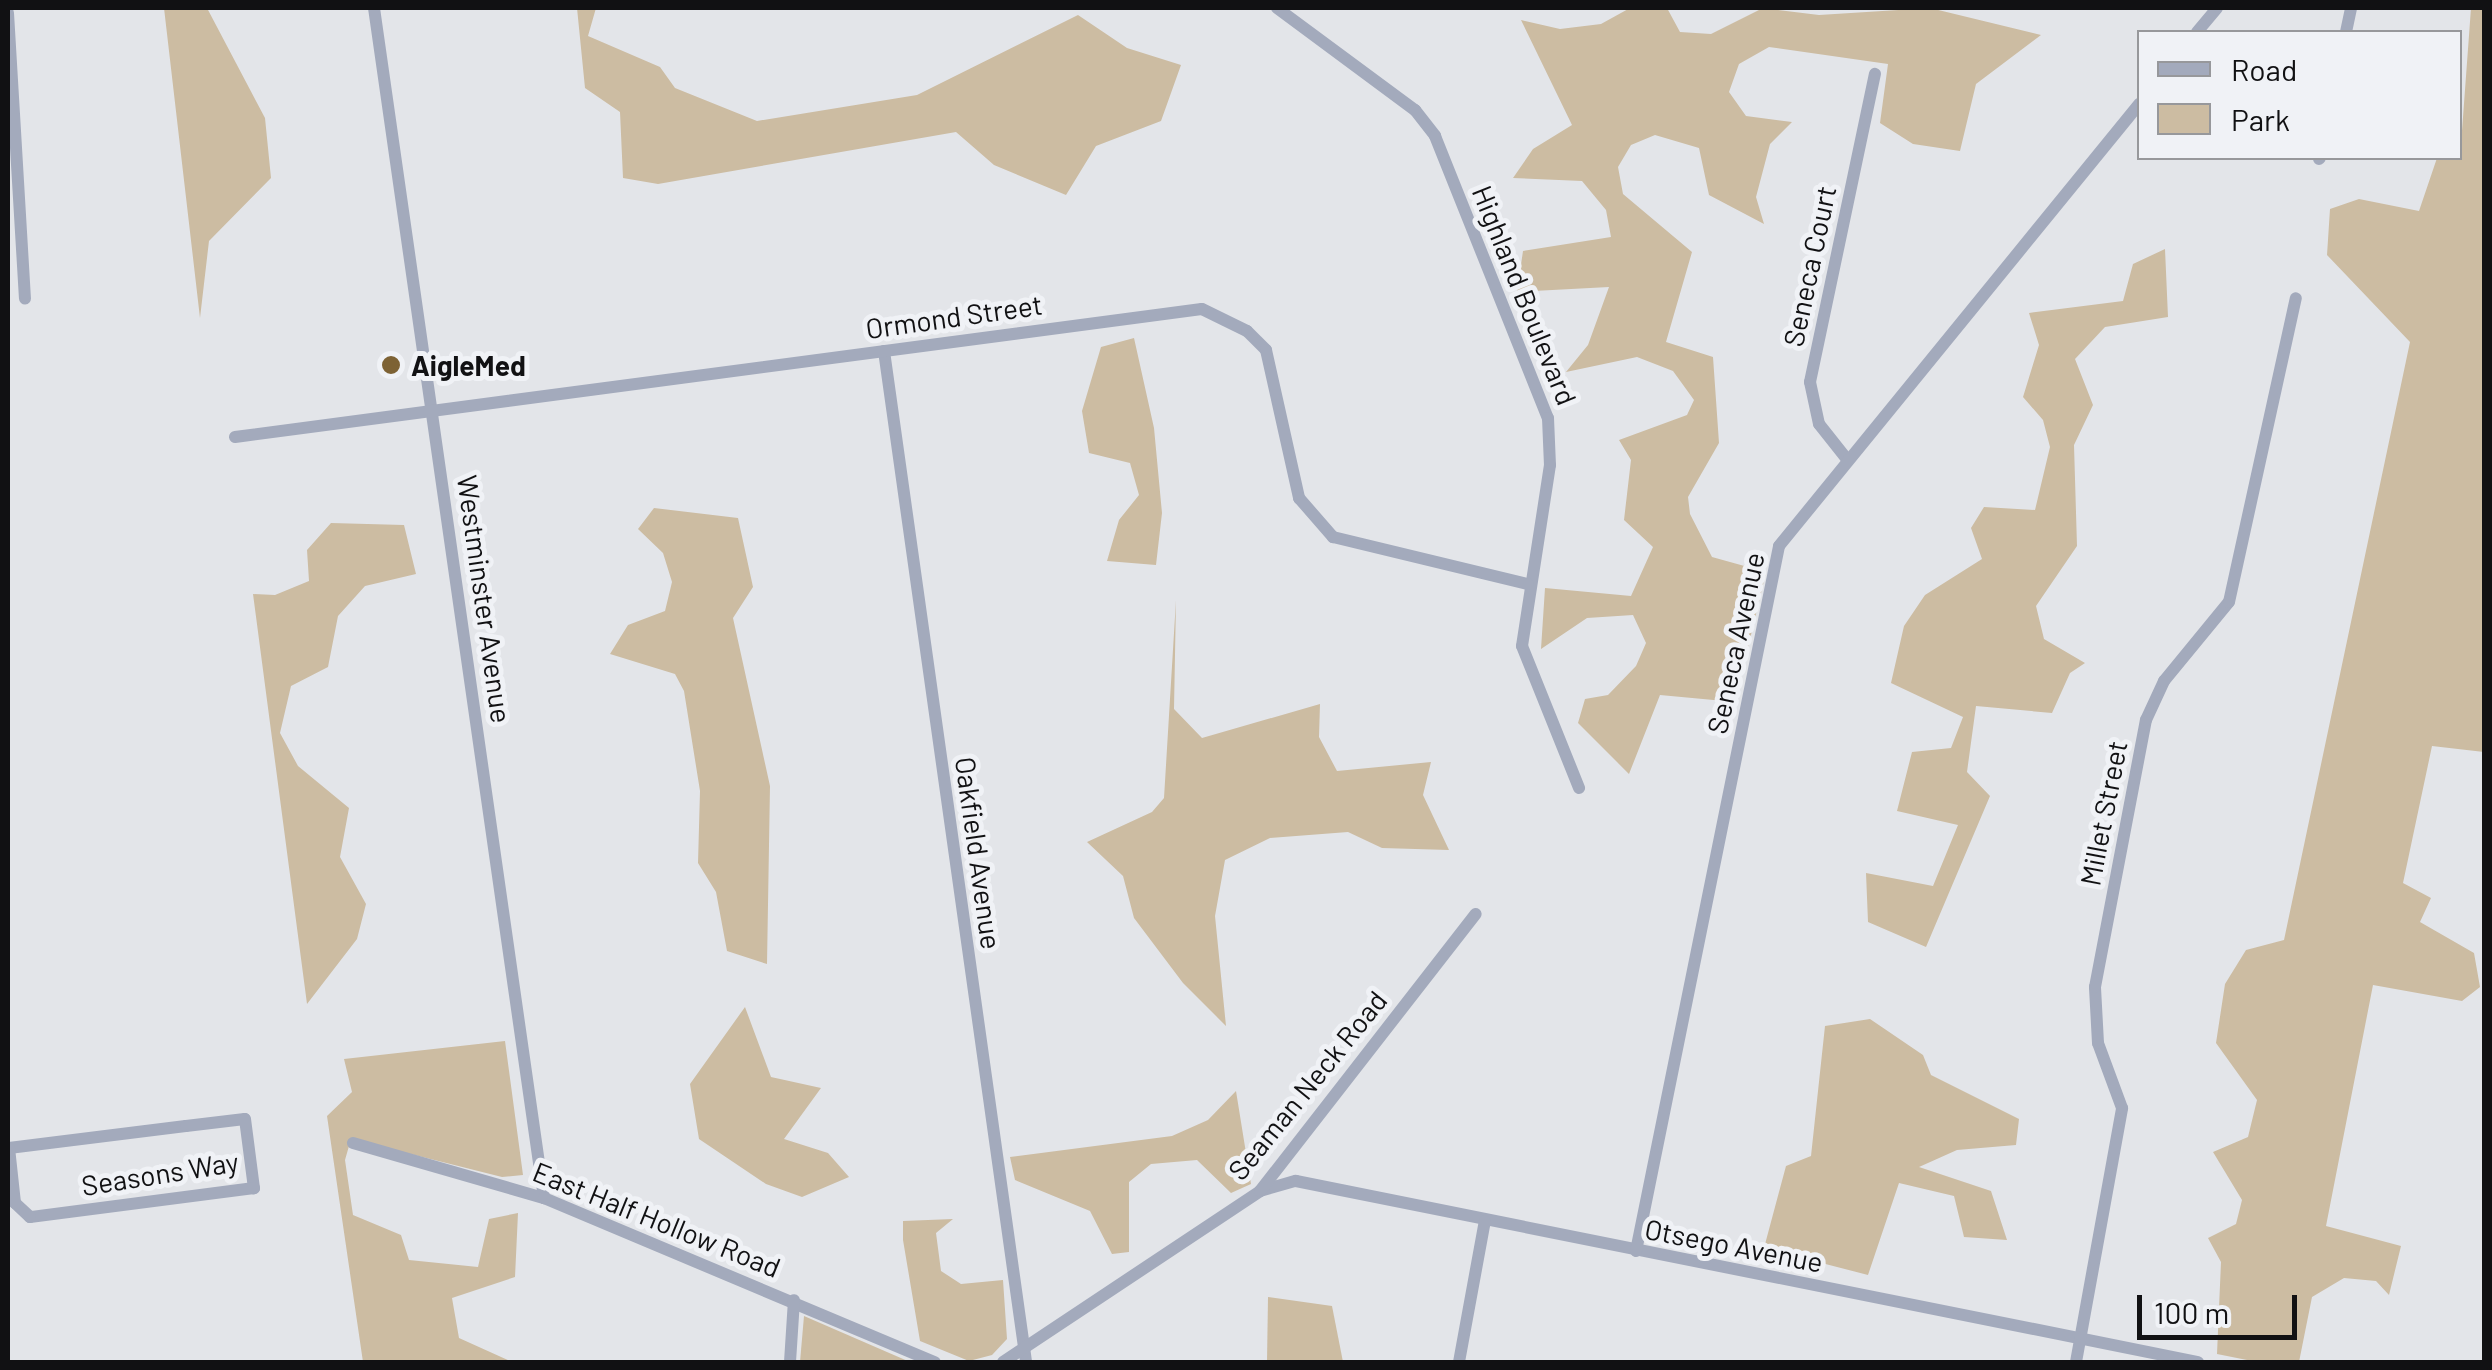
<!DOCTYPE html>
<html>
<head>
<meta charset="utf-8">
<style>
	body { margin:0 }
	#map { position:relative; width:2492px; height:1370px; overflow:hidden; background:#e3e5e9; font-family:Barlow,sans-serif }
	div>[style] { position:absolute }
	.green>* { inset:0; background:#ccbca2 }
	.minor>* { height:12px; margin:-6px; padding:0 6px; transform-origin:6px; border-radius:6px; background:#a3aabc }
	.dots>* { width:28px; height:28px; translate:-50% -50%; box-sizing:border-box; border:5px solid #f0f2f6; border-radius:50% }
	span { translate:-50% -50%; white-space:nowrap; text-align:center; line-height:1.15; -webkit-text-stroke:10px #f0f2f6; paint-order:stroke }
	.street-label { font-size:28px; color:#111113 }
	.poi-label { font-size:28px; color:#111113; font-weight:700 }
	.left { translate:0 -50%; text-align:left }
	.frame { position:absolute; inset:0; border:10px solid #111113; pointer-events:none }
	.legend { position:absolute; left:2137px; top:30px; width:325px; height:130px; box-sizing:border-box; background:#f0f2f6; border:2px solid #97989b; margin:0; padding:12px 18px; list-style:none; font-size:30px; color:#111113 }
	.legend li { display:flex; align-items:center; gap:20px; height:50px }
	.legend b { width:50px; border:2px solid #97989b }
	.scale { position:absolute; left:2137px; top:1295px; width:160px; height:45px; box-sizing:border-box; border:5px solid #111113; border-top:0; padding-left:12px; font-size:30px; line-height:35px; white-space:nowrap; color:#111113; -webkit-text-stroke:8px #f0f2f6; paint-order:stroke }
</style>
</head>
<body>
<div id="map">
	<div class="green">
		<i style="clip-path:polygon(164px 8px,207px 8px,265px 118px,271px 178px,209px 241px,200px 318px)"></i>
		<i style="clip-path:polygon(577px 8px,596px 8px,588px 36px,660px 67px,675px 88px,757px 121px,917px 95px,1078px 15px,1127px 48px,1181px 65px,1161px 121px,1096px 146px,1066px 195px,994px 165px,956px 132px,658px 184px,623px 178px,620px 112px,585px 88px)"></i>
		<i style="clip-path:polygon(1630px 8px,1667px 8px,1680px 32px,1711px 34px,1763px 8px,1819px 15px,1930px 8px,2041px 35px,1976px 84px,1960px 151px,1913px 144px,1880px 123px,1888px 64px,1769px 47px,1739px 64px,1729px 92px,1746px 116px,1792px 122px,1770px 144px,1756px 197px,1764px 224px,1709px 195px,1699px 148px,1655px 135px,1631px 145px,1618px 167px,1623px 194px,1692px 252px,1666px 342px,1713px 357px,1719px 443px,1688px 497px,1690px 514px,1712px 557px,1766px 572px,1735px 702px,1660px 695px,1629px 774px,1578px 723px,1585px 699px,1608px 695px,1636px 666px,1646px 643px,1633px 615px,1587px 618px,1541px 649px,1545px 588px,1631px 596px,1653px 547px,1624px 520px,1631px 460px,1619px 440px,1687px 415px,1694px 400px,1673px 371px,1637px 357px,1566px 372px,1588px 345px,1609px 287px,1517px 292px,1523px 251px,1611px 237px,1606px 210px,1582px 181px,1513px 178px,1533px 149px,1572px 125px,1521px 20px,1560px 29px,1601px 24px)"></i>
		<i style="clip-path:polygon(2471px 8px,2484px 8px,2484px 752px,2432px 746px,2403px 883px,2431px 898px,2420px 922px,2474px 953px,2480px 987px,2462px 1001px,2373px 985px,2326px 1226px,2401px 1246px,2389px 1295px,2376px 1281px,2344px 1278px,2312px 1297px,2299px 1362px,2257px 1362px,2217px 1354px,2221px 1262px,2208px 1238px,2236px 1224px,2242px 1200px,2213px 1152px,2248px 1137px,2257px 1100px,2216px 1043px,2225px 984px,2246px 950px,2284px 940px,2410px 342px,2327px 255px,2330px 209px,2359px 199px,2419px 211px,2437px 158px,2460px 158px)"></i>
		<i style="clip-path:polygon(2165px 249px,2168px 317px,2105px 327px,2075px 359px,2093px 405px,2074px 445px,2077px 546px,2036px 606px,2044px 639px,2085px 663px,2070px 673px,2052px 713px,1976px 706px,1967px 772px,1990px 796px,1926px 947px,1868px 922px,1866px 873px,1933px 886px,1958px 825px,1897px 811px,1912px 752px,1951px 748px,1963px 717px,1891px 683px,1904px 626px,1925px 595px,1982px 559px,1971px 528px,1984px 507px,2035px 510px,2050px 447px,2043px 420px,2023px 397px,2039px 345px,2029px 313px,2123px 301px,2133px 264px)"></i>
		<i style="clip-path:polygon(1134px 338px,1154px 428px,1162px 513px,1156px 565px,1107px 561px,1119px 520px,1139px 495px,1130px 463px,1089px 453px,1082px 411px,1101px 347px)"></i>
		<i style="clip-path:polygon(654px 508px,738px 518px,753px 587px,733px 618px,770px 786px,767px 964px,727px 951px,716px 892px,698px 863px,700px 791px,684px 691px,675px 674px,610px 654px,628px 625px,665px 611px,672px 582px,663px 553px,638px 529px)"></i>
		<i style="clip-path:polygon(331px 523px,404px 525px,416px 574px,365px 586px,338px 616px,328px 667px,291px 686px,280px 733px,298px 766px,349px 808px,340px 857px,366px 904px,357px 939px,307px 1004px,253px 594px,275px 595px,309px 581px,307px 550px)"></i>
		<i style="clip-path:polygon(1176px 600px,1174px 709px,1202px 738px,1320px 704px,1319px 737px,1337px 771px,1431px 762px,1423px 795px,1449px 850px,1382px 848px,1348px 832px,1270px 838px,1225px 860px,1215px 916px,1226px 1026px,1183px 983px,1134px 918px,1123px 876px,1087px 842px,1152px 812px,1164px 798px)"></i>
		<i style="clip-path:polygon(745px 1007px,771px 1077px,821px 1088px,784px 1139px,828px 1153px,849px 1177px,802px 1197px,766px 1184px,699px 1139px,690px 1084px)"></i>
		<i style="clip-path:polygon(1870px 1019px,1923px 1055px,1931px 1075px,2019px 1119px,2016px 1145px,1957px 1150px,1919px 1167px,1991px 1191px,2007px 1240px,1964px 1237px,1954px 1196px,1899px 1183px,1868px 1275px,1764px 1248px,1786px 1166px,1811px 1156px,1825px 1026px)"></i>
		<i style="clip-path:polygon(505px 1041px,523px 1175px,502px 1177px,351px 1139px,345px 1160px,353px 1215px,401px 1235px,409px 1260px,478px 1267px,489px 1219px,518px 1213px,515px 1277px,452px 1298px,459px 1338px,512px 1362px,363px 1362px,327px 1116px,352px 1092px,344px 1059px)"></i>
		<i style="clip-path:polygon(1236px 1091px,1251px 1184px,1231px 1193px,1197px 1160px,1151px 1164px,1129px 1182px,1129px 1252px,1112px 1254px,1090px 1211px,1015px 1180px,1010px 1157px,1172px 1136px,1208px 1120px)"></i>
		<i style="clip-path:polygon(953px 1219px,936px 1233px,941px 1271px,961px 1284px,1003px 1280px,1007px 1339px,992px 1355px,969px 1361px,920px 1341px,903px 1240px,903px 1221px)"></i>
		<i style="clip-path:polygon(1268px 1297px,1332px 1306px,1343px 1362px,1267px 1362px)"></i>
		<i style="clip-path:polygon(804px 1316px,910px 1362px,800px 1362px)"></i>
	</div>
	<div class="minor">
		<i style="left:374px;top:8px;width:1202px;rotate:81.87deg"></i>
		<i style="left:1277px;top:8px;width:172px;rotate:36.5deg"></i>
		<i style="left:1415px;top:110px;width:33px;rotate:52deg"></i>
		<i style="left:1435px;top:136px;width:304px;rotate:68.2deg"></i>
		<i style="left:1548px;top:418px;width:47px;rotate:87.6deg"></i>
		<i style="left:1550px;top:465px;width:183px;rotate:98.8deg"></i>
		<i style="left:1522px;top:646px;width:153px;rotate:68.1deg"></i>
		<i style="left:8px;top:13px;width:286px;rotate:86.6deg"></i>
		<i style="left:2197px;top:32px;width:31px;rotate:-50deg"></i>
		<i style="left:2346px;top:32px;width:25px;rotate:-78deg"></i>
		<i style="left:2319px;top:159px;width:1px;rotate:-45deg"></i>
		<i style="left:884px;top:351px;width:1021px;rotate:82deg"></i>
		<i style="left:235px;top:437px;width:975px;rotate:-7.54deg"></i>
		<i style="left:1202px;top:309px;width:50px;rotate:26.1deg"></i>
		<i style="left:1247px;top:331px;width:27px;rotate:45deg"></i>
		<i style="left:1266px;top:350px;width:152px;rotate:77.4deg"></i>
		<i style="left:1299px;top:498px;width:52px;rotate:48.9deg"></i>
		<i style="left:1333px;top:537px;width:200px;rotate:13.6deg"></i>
		<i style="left:1846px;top:458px;width:43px;rotate:-128.5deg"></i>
		<i style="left:1819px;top:424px;width:43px;rotate:-102.1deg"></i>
		<i style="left:1810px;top:382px;width:315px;rotate:-78.1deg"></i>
		<i style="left:353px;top:1143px;width:199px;rotate:16.1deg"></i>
		<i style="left:544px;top:1198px;width:424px;rotate:22.8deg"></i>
		<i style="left:8px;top:1149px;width:1px;rotate:-45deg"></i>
		<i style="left:9px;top:1148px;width:178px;rotate:-7.1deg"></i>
		<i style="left:186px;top:1126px;width:59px;rotate:-6.8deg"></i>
		<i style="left:245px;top:1119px;width:70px;rotate:82.6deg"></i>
		<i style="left:254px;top:1188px;width:226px;rotate:172.6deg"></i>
		<i style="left:30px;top:1217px;width:21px;rotate:-137deg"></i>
		<i style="left:15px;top:1203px;width:55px;rotate:-96.2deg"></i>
		<i style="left:1260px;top:1191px;width:37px;rotate:-16deg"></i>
		<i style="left:1296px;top:1181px;width:920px;rotate:11.35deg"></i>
		<i style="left:1636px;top:1251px;width:719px;rotate:-78.53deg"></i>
		<i style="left:1779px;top:546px;width:571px;rotate:-50.82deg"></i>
		<i style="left:790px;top:1362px;width:62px;rotate:-86.3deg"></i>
		<i style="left:1003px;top:1362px;width:309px;rotate:-33.6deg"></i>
		<i style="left:1260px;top:1191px;width:351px;rotate:-52.1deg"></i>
		<i style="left:1459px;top:1362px;width:143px;rotate:-79.6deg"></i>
		<i style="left:2076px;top:1362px;width:258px;rotate:-79.7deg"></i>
		<i style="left:2122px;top:1108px;width:69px;rotate:-110.3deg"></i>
		<i style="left:2098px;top:1043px;width:56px;rotate:-93.1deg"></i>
		<i style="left:2095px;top:987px;width:272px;rotate:-79.2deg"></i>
		<i style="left:2146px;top:720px;width:43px;rotate:-65.2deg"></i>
		<i style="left:2164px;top:681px;width:102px;rotate:-50.6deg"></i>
		<i style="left:2229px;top:602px;width:311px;rotate:-77.6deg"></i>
	</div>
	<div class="dots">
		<i style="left:391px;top:365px;background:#7d6234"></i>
	</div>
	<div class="street-label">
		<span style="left:1809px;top:266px;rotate:-78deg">Seneca Court</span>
		<span style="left:1525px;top:295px;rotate:68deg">Highland Boulevard</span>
		<span style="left:954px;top:316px;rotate:-8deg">Ormond Street</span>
		<span style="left:485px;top:599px;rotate:82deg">Westminster Avenue</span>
		<span style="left:1735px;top:643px;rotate:-78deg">Seneca Avenue</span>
		<span style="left:2103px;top:813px;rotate:-79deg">Millet Street</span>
		<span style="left:979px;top:853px;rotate:82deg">Oakfield Avenue</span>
		<span style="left:1307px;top:1085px;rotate:-51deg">Seaman Neck Road</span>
		<span style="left:160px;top:1173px;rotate:-9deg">Seasons Way</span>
		<span style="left:657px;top:1219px;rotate:22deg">East Half Hollow Road</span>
		<span style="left:1734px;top:1245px;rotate:11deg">Otsego Avenue</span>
	</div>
	<div class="poi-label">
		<span class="left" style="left:411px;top:365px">AigleMed</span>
	</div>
	<div class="frame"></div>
	<ul class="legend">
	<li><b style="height:12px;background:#a3aabc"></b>Road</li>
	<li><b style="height:28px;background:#ccbca2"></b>Park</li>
	</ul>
	<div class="scale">100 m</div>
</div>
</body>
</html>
